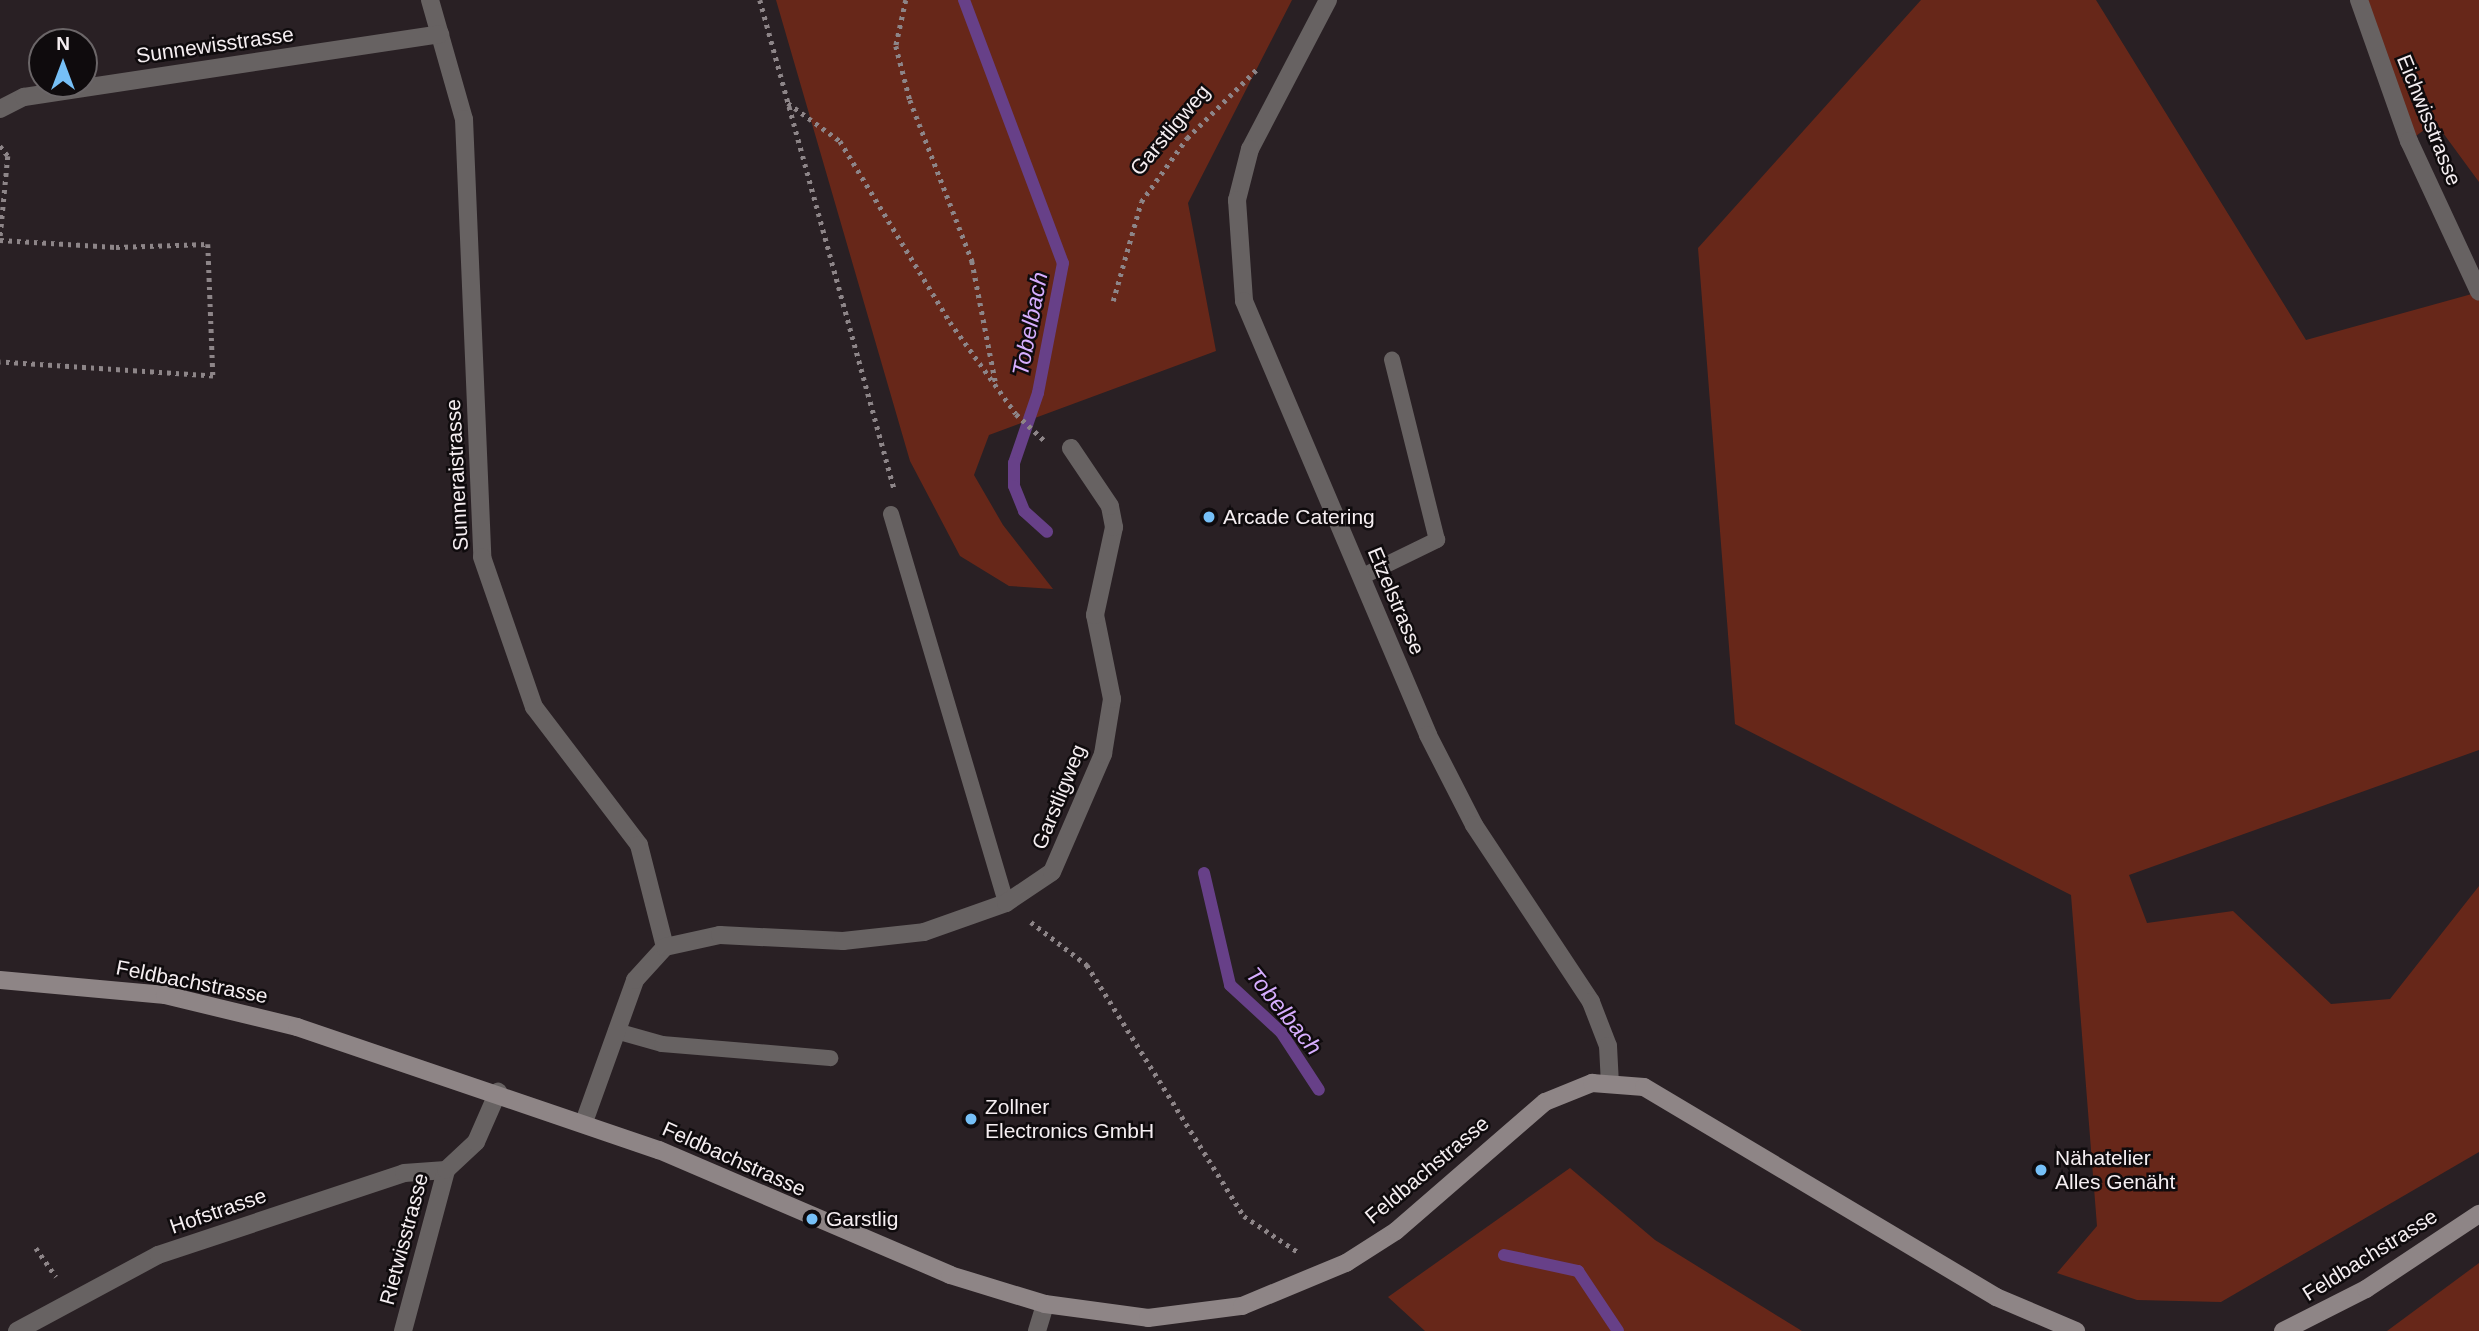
<!DOCTYPE html>
<html>
<head>
<meta charset="utf-8">
<style>
	body { margin:0 }
	#map { position:relative; width:2479px; height:1331px; overflow:hidden; background:#292024; font-family:Arial,sans-serif }
	div>[style] { position:absolute }
	.green>* { inset:0; background:#672719 }
	.stream>* { height:12px; margin:-6px; padding:0 6px; transform-origin:6px; border-radius:6px; background:#674088 }
	.path>* { height:4.5px; margin-top:-2.25px; transform-origin:0; background:repeating-linear-gradient(90deg,#8d8588 0 3.5px,transparent 0 8.5px) }
	.service>* { height:16px; margin:-8px; padding:0 8px; transform-origin:8px; border-radius:8px; background:#676262 }
	.minor>* { height:18px; margin:-9px; padding:0 9px; transform-origin:9px; border-radius:9px; background:#676262 }
	.tertiary>* { height:18px; margin:-9px; padding:0 9px; transform-origin:9px; border-radius:9px; background:#676262 }
	.secondary>* { height:18px; margin:-9px; padding:0 9px; transform-origin:9px; border-radius:9px; background:#8e8586 }
	.dots>* { width:19px; height:19px; translate:-50% -50%; box-sizing:border-box; border:4px solid #0f0b0d; border-radius:50% }
	span { translate:-50% -50%; white-space:nowrap; text-align:center; line-height:1.15; -webkit-text-stroke:5px #0f0b0d; paint-order:stroke }
	.street-label { font-size:21px; color:#f5eef1 }
	.poi-label { font-size:21px; color:#f5eef1 }
	.left { translate:0 -50%; text-align:left }
	.water-label { font-size:23px; color:#d7aeff; font-style:italic }
	.north { position:absolute; left:28px; top:28px; width:70px; height:70px; box-sizing:border-box; background:#0f0b0d; border:2px solid #6b6668; border-radius:50%; rotate:0deg; font-size:19px; font-weight:700; line-height:28px; text-align:center; color:#f5eef1 }
	.north::after { content:''; display:block; margin:auto; width:24px; height:32px; background:#76c0f7; clip-path:polygon(50% 0,100% 100%,50% 72%,0 100%) }
</style>
</head>
<body>
<div id="map">
	<div class="green">
		<i style="clip-path:polygon(776px 0,1292px 0,1188px 203px,1216px 351px,989px 435px,974px 475px,1003px 525px,1053px 589px,1009px 586px,960px 556px,910px 461px)"></i>
		<i style="clip-path:polygon(1921px 0,2096px 0,2306px 340px,2479px 292px,2479px 750px,2129px 875px,2147px 923px,2233px 911px,2331px 1004px,2390px 999px,2479px 886px,2479px 1152px,2221px 1302px,2137px 1300px,2057px 1273px,2097px 1226px,2071px 895px,1735px 724px,1698px 248px)"></i>
		<i style="clip-path:polygon(2359px 0,2479px 0,2479px 182px,2435px 122px,2409px 141px)"></i>
		<i style="clip-path:polygon(1570px 1168px,1655px 1240px,1802px 1331px,1425px 1331px,1388px 1297px)"></i>
		<i style="clip-path:polygon(2479px 1263px,2479px 1331px,2387px 1331px)"></i>
	</div>
	<div class="stream">
		<i style="left:964px;top:0;width:281px;rotate:69.4deg"></i>
		<i style="left:1063px;top:263px;width:132px;rotate:100.9deg"></i>
		<i style="left:1038px;top:393px;width:74px;rotate:108.9deg"></i>
		<i style="left:1014px;top:463px;width:23px;rotate:90deg"></i>
		<i style="left:1014px;top:486px;width:27px;rotate:68deg"></i>
		<i style="left:1024px;top:511px;width:31px;rotate:42deg"></i>
		<i style="left:1204px;top:873px;width:115px;rotate:76.9deg"></i>
		<i style="left:1230px;top:985px;width:69px;rotate:42.7deg"></i>
		<i style="left:1281px;top:1032px;width:69px;rotate:56.8deg"></i>
		<i style="left:1504px;top:1255px;width:76px;rotate:12.2deg"></i>
		<i style="left:1578px;top:1271px;width:72px;rotate:56.3deg"></i>
	</div>
	<div class="path">
		<i style="left:760px;top:0;width:506px;rotate:74.65deg"></i>
		<i style="left:906px;top:0;width:47px;rotate:102.3deg"></i>
		<i style="left:896px;top:46px;width:56px;rotate:75.5deg"></i>
		<i style="left:910px;top:100px;width:173px;rotate:68.9deg"></i>
		<i style="left:972px;top:261px;width:126px;rotate:79deg"></i>
		<i style="left:788px;top:103px;width:64px;rotate:36.2deg"></i>
		<i style="left:840px;top:141px;width:212px;rotate:58.7deg"></i>
		<i style="left:950px;top:322px;width:113px;rotate:54.3deg"></i>
		<i style="left:1016px;top:414px;width:38px;rotate:43deg"></i>
		<i style="left:0;top:146px;width:13px;rotate:51deg"></i>
		<i style="left:8px;top:156px;width:84px;rotate:95.4deg"></i>
		<i style="left:0;top:240px;width:116px;rotate:3.5deg"></i>
		<i style="left:116px;top:247px;width:92px;rotate:-1.9deg"></i>
		<i style="left:208px;top:244px;width:132px;rotate:87.8deg"></i>
		<i style="left:213px;top:376px;width:213px;rotate:-176.2deg"></i>
		<i style="left:1113px;top:301px;width:103px;rotate:-74.2deg"></i>
		<i style="left:1141px;top:202px;width:79px;rotate:-54.3deg"></i>
		<i style="left:1187px;top:138px;width:98px;rotate:-44.6deg"></i>
		<i style="left:1031px;top:922px;width:71px;rotate:37.5deg"></i>
		<i style="left:1087px;top:965px;width:296px;rotate:58deg"></i>
		<i style="left:1244px;top:1216px;width:65px;rotate:33.7deg"></i>
		<i style="left:36px;top:1248px;width:35px;rotate:55deg"></i>
	</div>
	<div class="service">
		<i style="left:891px;top:514px;width:406px;rotate:73.5deg"></i>
		<i style="left:1361px;top:577px;width:85px;rotate:-26deg"></i>
		<i style="left:1437px;top:540px;width:186px;rotate:-104deg"></i>
		<i style="left:616px;top:1031px;width:48px;rotate:15.8deg"></i>
		<i style="left:662px;top:1044px;width:169px;rotate:4.8deg"></i>
	</div>
	<div class="minor">
		<i style="left:430px;top:0;width:124px;rotate:74.1deg"></i>
		<i style="left:464px;top:119px;width:438px;rotate:87.6deg"></i>
		<i style="left:482px;top:557px;width:159px;rotate:70.9deg"></i>
		<i style="left:534px;top:707px;width:173px;rotate:52.7deg"></i>
		<i style="left:639px;top:845px;width:105px;rotate:75.7deg"></i>
		<i style="left:2359px;top:0;width:150px;rotate:70.5deg"></i>
		<i style="left:2409px;top:141px;width:166px;rotate:65.1deg"></i>
		<i style="left:0;top:109px;width:27px;rotate:-27deg"></i>
		<i style="left:24px;top:97px;width:421px;rotate:-8.6deg"></i>
		<i style="left:584px;top:1122px;width:151px;rotate:-70.2deg"></i>
		<i style="left:635px;top:980px;width:45px;rotate:-47.7deg"></i>
		<i style="left:665px;top:947px;width:56px;rotate:-12.3deg"></i>
		<i style="left:720px;top:935px;width:123px;rotate:2.8deg"></i>
		<i style="left:843px;top:941px;width:81px;rotate:-6.3deg"></i>
		<i style="left:924px;top:932px;width:87px;rotate:-19.5deg"></i>
		<i style="left:1006px;top:903px;width:55px;rotate:-34deg"></i>
		<i style="left:1052px;top:872px;width:129px;rotate:-66.6deg"></i>
		<i style="left:1103px;top:754px;width:56px;rotate:-80.7deg"></i>
		<i style="left:1112px;top:699px;width:86px;rotate:-101.4deg"></i>
		<i style="left:1095px;top:615px;width:90px;rotate:-77.8deg"></i>
		<i style="left:1114px;top:527px;width:21px;rotate:-101deg"></i>
		<i style="left:1110px;top:506px;width:70px;rotate:-123.9deg"></i>
		<i style="left:17px;top:1331px;width:160px;rotate:-28.3deg"></i>
		<i style="left:158px;top:1255px;width:259px;rotate:-18.4deg"></i>
		<i style="left:404px;top:1173px;width:42px;rotate:-4.1deg"></i>
		<i style="left:403px;top:1331px;width:167px;rotate:-75deg"></i>
		<i style="left:446px;top:1170px;width:41px;rotate:-43deg"></i>
		<i style="left:476px;top:1142px;width:55px;rotate:-66.3deg"></i>
		<i style="left:1037px;top:1331px;width:28px;rotate:-73deg"></i>
	</div>
	<div class="tertiary">
		<i style="left:1328px;top:0;width:168px;rotate:117.6deg"></i>
		<i style="left:1250px;top:149px;width:53px;rotate:104.3deg"></i>
		<i style="left:1237px;top:200px;width:101px;rotate:86deg"></i>
		<i style="left:1244px;top:301px;width:471px;rotate:67deg"></i>
		<i style="left:1428px;top:735px;width:101px;rotate:62.9deg"></i>
		<i style="left:1474px;top:825px;width:212px;rotate:56.5deg"></i>
		<i style="left:1591px;top:1002px;width:47px;rotate:68.9deg"></i>
		<i style="left:1608px;top:1046px;width:36px;rotate:87deg"></i>
	</div>
	<div class="secondary">
		<i style="left:0;top:980px;width:166px;rotate:5.2deg"></i>
		<i style="left:165px;top:995px;width:136px;rotate:13.6deg"></i>
		<i style="left:297px;top:1027px;width:382px;rotate:18.8deg"></i>
		<i style="left:659px;top:1150px;width:317px;rotate:23.2deg"></i>
		<i style="left:950px;top:1275px;width:99px;rotate:17deg"></i>
		<i style="left:1045px;top:1304px;width:104px;rotate:7.7deg"></i>
		<i style="left:1148px;top:1318px;width:95px;rotate:-7.3deg"></i>
		<i style="left:1242px;top:1306px;width:113px;rotate:-22.5deg"></i>
		<i style="left:1346px;top:1263px;width:59px;rotate:-32.6deg"></i>
		<i style="left:1396px;top:1231px;width:197px;rotate:-40.9deg"></i>
		<i style="left:1545px;top:1102px;width:51px;rotate:-22deg"></i>
		<i style="left:1592px;top:1083px;width:52px;rotate:4.4deg"></i>
		<i style="left:1644px;top:1087px;width:410px;rotate:30.8deg"></i>
		<i style="left:1996px;top:1297px;width:87px;rotate:23deg"></i>
		<i style="left:2283px;top:1331px;width:93px;rotate:-26.8deg"></i>
		<i style="left:2366px;top:1289px;width:136px;rotate:-33.6deg"></i>
	</div>
	<div class="dots">
		<i style="left:1209px;top:517px;background:#76c0f7"></i>
		<i style="left:971px;top:1119px;background:#76c0f7"></i>
		<i style="left:2041px;top:1170px;background:#76c0f7"></i>
		<i style="left:812px;top:1219px;background:#76c0f7"></i>
	</div>
	<div class="street-label">
		<span style="left:215px;top:45px;rotate:-8deg">Sunnewisstrasse</span>
		<span style="left:2429px;top:120px;rotate:68deg">Eichwisstrasse</span>
		<span style="left:1170px;top:130px;rotate:-50deg">Garstligweg</span>
		<span style="left:457px;top:475px;rotate:-93deg">Sunneraistrasse</span>
		<span style="left:1396px;top:601px;rotate:67deg">Etzelstrasse</span>
		<span style="left:1059px;top:797px;rotate:-68deg">Garstligweg</span>
		<span style="left:192px;top:982px;rotate:11deg">Feldbachstrasse</span>
		<span style="left:734px;top:1159px;rotate:24deg">Feldbachstrasse</span>
		<span style="left:1427px;top:1170px;rotate:-40deg">Feldbachstrasse</span>
		<span style="left:218px;top:1211px;rotate:-19deg">Hofstrasse</span>
		<span style="left:404px;top:1239px;rotate:-75deg">Rietwisstrasse</span>
		<span style="left:2370px;top:1255px;rotate:-32deg">Feldbachstrasse</span>
	</div>
	<div class="poi-label">
		<span class="left" style="left:1223px;top:517px">Arcade Catering</span>
		<span class="left" style="left:985px;top:1119px">Zollner<br>Electronics GmbH</span>
		<span class="left" style="left:2055px;top:1170px">Nähatelier<br>Alles Genäht</span>
		<span class="left" style="left:826px;top:1219px">Garstlig</span>
	</div>
	<div class="water-label">
		<span style="left:1030px;top:324px;rotate:-79deg">Tobelbach</span>
		<span style="left:1284px;top:1011px;rotate:51deg">Tobelbach</span>
	</div>
	<div class="north">N</div>
</div>
</body>
</html>
